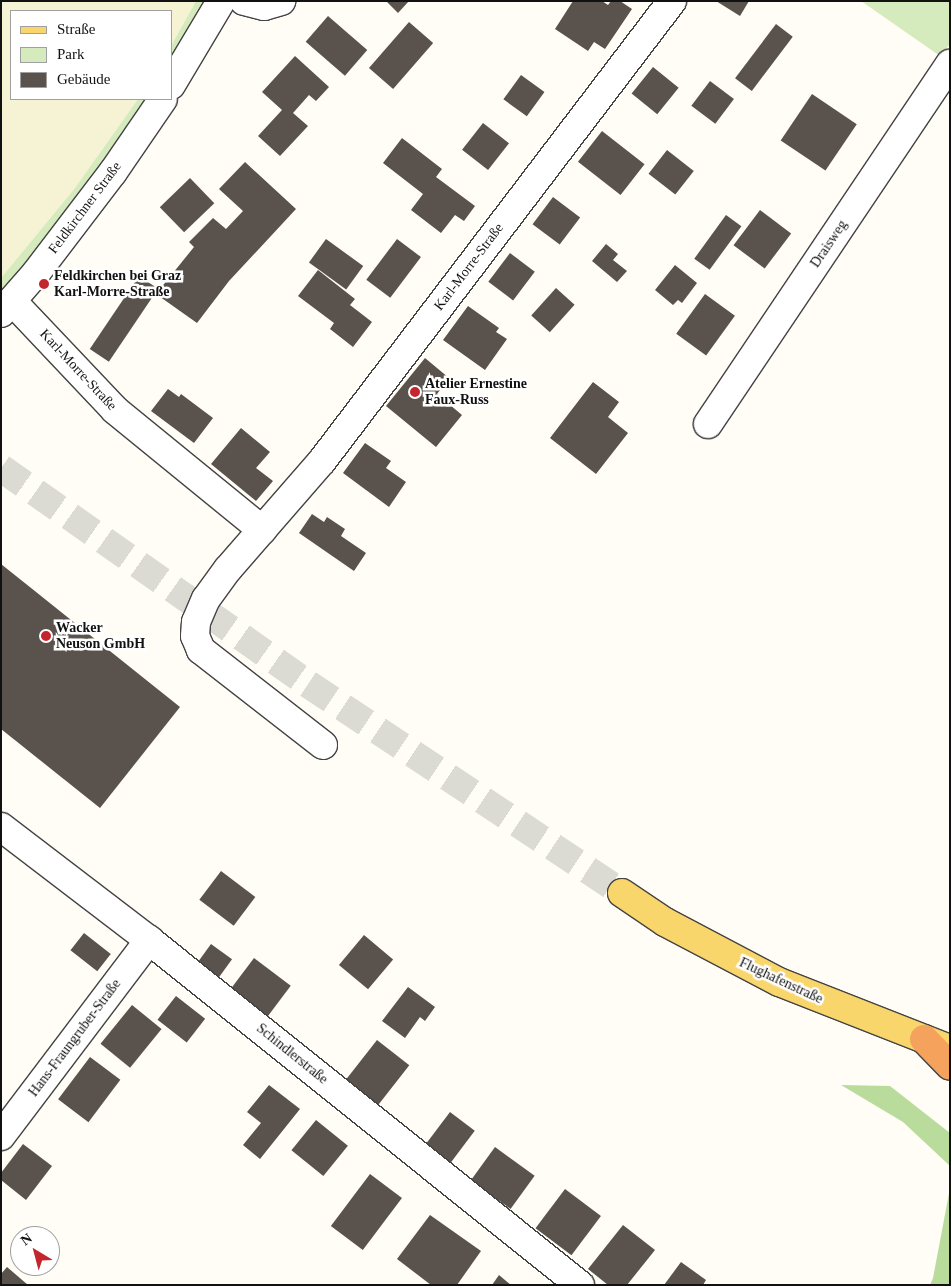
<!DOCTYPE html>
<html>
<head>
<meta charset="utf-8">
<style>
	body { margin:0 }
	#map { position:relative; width:951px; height:1286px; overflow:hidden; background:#fffdf5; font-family:Georgia,serif }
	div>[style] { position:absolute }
	.farmland>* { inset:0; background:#f6f3d4 }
	.green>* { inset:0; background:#d5ebbd }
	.forest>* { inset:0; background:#b9dc9c }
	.building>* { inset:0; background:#5a524d; transform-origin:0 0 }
	.major-tunnel>* { height:28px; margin-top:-14px; transform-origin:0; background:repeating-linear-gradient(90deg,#dbdad3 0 28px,transparent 0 42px) }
	.roads { filter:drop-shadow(1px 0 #444) drop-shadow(-1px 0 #444) drop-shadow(0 1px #444) drop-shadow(0 -1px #444) }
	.minor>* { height:28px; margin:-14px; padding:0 14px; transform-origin:14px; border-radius:14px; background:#fff }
	.major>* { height:28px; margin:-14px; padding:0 14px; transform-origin:14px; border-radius:14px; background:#f9d66b }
	.highway>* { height:28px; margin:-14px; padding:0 14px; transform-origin:14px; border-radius:14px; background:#f5a25d }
	.dots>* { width:14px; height:14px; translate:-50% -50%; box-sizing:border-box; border:2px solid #fff; border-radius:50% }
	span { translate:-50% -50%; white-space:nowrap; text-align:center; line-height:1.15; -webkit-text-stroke:5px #fff; paint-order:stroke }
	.street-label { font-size:14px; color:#111 }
	.poi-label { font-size:14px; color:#111; font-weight:700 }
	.left { translate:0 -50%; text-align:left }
	.frame { position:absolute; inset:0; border:2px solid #111; pointer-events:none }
	.legend { position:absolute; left:10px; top:10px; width:162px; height:90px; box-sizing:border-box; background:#fff; border:1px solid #a0a0a0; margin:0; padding:6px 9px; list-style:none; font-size:15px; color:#111 }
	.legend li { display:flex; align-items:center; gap:10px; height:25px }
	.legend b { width:25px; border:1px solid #a0a0a0 }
	.north { position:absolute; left:10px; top:1226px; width:50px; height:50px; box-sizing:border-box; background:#fff; border:1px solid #a0a0a0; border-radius:50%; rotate:323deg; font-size:14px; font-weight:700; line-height:20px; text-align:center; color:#111 }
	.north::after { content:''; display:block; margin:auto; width:18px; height:22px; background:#c4262e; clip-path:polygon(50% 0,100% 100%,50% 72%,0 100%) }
</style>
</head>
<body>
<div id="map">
	<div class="farmland">
		<i style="clip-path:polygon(1px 1px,196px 1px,171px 46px,171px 11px,11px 11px,11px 99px,138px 99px,75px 188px,1px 278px)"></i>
	</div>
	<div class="green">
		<i style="clip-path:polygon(196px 1px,205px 1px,171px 59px,171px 46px)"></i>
		<i style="clip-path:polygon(861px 1px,950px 1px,950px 44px,940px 56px)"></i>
		<i style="clip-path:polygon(138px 99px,147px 99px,78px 197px,1px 294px,1px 278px,75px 188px)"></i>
	</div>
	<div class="forest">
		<i style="clip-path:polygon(841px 1085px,890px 1086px,950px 1133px,950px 1166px,903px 1122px)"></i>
		<i style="clip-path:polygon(950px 1188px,950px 1285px,930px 1285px,933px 1278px)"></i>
	</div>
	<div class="building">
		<i style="clip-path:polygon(386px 1px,409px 1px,398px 13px)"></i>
		<i style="clip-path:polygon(573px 1px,602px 1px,608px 5px,611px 1px,620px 1px,632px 9px,605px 49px,594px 42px,588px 51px,555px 29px)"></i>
		<i style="clip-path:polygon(716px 1px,749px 1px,740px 16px)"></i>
		<i style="left:328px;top:16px;width:52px;height:34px;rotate:41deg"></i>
		<i style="left:409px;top:22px;width:32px;height:61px;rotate:41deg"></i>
		<i style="left:776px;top:24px;width:21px;height:68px;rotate:37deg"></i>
		<i style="clip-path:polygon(295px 56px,329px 87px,316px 101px,309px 95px,293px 113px,308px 126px,280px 156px,258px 136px,282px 110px,262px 92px)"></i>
		<i style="left:653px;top:67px;width:33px;height:34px;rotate:39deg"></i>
		<i style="left:521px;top:75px;width:29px;height:30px;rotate:36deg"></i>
		<i style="left:710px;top:81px;width:30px;height:31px;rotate:37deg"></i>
		<i style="left:812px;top:94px;width:54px;height:56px;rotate:34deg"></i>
		<i style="left:483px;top:123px;width:33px;height:34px;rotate:38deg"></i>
		<i style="left:602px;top:131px;width:54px;height:39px;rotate:38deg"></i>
		<i style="clip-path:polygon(402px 138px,442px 169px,436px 177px,475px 206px,464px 221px,455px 215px,441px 233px,411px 210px,423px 194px,383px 163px)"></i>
		<i style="left:667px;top:150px;width:34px;height:30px;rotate:38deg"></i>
		<i style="clip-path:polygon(245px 162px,296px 209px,229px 281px,197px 323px,156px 294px,194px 247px,189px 242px,213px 218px,226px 229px,243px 211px,219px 189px)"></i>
		<i style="left:190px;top:178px;width:35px;height:42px;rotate:46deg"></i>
		<i style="left:553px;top:197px;width:34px;height:34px;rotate:37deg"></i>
		<i style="left:760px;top:210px;width:39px;height:44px;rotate:37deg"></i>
		<i style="left:726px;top:215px;width:19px;height:54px;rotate:36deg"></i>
		<i style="left:326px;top:239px;width:46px;height:29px;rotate:36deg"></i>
		<i style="left:397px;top:239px;width:30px;height:51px;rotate:37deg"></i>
		<i style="clip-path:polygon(606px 244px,618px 254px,613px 260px,627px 271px,617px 282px,592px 261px)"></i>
		<i style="left:510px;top:253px;width:31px;height:36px;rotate:37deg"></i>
		<i style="clip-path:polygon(675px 265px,697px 283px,682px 303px,678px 300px,673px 305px,655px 290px)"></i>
		<i style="clip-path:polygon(318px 270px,355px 299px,350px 305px,372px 322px,353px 347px,330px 329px,334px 323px,298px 296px)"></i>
		<i style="left:139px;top:276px;width:23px;height:88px;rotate:34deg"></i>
		<i style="left:556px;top:288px;width:25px;height:37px;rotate:42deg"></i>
		<i style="left:705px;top:294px;width:37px;height:49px;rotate:36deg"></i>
		<i style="clip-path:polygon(468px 306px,499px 328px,496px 332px,507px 339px,485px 370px,443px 340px)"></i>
		<i style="clip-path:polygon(425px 358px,449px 378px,437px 394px,462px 415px,436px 447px,386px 406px)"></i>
		<i style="clip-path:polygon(593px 382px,619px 402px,608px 417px,628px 433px,596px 474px,550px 438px)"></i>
		<i style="clip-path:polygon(168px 389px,179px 397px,181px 394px,213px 418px,194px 443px,151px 411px)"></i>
		<i style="clip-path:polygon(241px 428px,270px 452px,256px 468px,273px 481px,256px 501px,211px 464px)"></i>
		<i style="clip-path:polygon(365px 443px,391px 461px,386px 468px,406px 482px,389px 507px,343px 473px)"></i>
		<i style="clip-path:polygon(312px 514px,324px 522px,327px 517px,345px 529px,341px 536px,366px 553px,354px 571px,299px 533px)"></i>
		<i style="clip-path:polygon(1px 564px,180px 707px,100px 808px,1px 729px)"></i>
		<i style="left:221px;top:871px;width:43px;height:36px;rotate:37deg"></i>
		<i style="left:84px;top:933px;width:34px;height:22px;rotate:38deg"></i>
		<i style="left:364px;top:935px;width:38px;height:39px;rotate:40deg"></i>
		<i style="left:211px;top:944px;width:26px;height:29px;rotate:36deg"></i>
		<i style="left:254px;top:958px;width:46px;height:40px;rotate:37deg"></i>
		<i style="clip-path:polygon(408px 987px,435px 1007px,425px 1021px,420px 1017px,405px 1038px,382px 1021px)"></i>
		<i style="left:176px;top:996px;width:37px;height:30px;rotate:38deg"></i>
		<i style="left:132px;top:1005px;width:38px;height:50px;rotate:39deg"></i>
		<i style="left:377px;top:1040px;width:41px;height:55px;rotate:38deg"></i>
		<i style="left:90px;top:1057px;width:38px;height:53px;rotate:37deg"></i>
		<i style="clip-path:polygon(269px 1085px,300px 1109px,260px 1159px,243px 1145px,261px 1123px,247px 1112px)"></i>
		<i style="left:450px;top:1112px;width:31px;height:41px;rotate:37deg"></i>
		<i style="left:316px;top:1120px;width:41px;height:39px;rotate:39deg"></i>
		<i style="clip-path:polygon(23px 1144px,52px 1166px,26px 1200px,1px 1180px,1px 1173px)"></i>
		<i style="left:495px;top:1147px;width:49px;height:41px;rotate:36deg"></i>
		<i style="left:370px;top:1174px;width:40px;height:65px;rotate:37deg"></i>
		<i style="left:565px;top:1189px;width:45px;height:49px;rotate:37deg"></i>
		<i style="clip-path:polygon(430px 1215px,481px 1251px,457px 1285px,431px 1285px,397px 1259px)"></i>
		<i style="clip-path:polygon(623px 1225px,655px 1250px,627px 1285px,608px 1285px,588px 1269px)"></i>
		<i style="clip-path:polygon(681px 1262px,706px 1280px,703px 1285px,664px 1285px)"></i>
		<i style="clip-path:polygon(7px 1267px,28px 1285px,1px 1285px,1px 1274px)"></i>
		<i style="clip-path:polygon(499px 1275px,511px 1285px,492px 1285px)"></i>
	</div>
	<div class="major-tunnel">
		<i style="left:1px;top:468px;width:375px;rotate:35.1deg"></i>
		<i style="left:308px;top:684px;width:377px;rotate:33.6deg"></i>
	</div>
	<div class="roads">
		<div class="minor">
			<i style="left:244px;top:1px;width:21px;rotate:14deg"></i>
			<i style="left:264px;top:6px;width:18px;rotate:-16deg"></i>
			<i style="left:171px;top:85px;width:98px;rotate:-59.2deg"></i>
			<i style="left:12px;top:301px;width:150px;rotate:46.6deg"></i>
			<i style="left:115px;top:410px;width:190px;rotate:39.2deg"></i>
			<i style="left:1px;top:313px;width:53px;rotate:-48.8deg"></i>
			<i style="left:36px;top:273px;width:127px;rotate:-52.7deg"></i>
			<i style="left:113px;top:172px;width:88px;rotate:-55.6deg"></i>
			<i style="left:708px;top:424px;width:434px;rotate:-56.1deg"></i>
			<i style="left:323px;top:745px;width:155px;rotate:-142.1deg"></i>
			<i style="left:201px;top:650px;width:15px;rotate:-113deg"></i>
			<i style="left:195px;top:636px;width:14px;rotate:-86deg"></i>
			<i style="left:196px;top:622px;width:25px;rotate:-67deg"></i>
			<i style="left:206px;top:599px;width:37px;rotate:-54deg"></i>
			<i style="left:228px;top:569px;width:143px;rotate:-49deg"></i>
			<i style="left:322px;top:461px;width:578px;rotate:-52.73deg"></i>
			<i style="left:1px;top:827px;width:186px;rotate:37.4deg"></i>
			<i style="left:149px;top:940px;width:552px;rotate:38.68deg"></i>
			<i style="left:1px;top:1136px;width:246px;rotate:-52.9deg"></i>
		</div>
		<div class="major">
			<i style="left:622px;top:893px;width:52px;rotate:34deg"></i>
			<i style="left:665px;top:922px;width:129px;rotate:27.8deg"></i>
			<i style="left:779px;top:982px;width:180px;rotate:21.4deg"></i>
		</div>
		<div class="highway">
			<i style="left:924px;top:1039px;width:37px;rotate:46deg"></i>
		</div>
	</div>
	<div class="dots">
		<i style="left:44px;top:284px;background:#c4262e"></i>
		<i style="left:415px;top:392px;background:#c4262e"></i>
		<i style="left:46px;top:636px;background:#c4262e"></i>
	</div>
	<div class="street-label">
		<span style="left:85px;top:208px;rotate:-53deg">Feldkirchner Straße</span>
		<span style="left:829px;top:244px;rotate:-56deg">Draisweg</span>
		<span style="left:469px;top:267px;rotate:-53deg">Karl-Morre-Straße</span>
		<span style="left:78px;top:370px;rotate:47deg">Karl-Morre-Straße</span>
		<span style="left:781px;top:981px;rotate:25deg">Flughafenstraße</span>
		<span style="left:75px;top:1038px;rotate:-53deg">Hans-Fraungruber-Straße</span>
		<span style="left:292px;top:1054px;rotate:39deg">Schindlerstraße</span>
	</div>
	<div class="poi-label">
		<span class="left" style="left:54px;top:284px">Feldkirchen bei Graz<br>Karl-Morre-Straße</span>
		<span class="left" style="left:425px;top:392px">Atelier Ernestine<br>Faux-Russ</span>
		<span class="left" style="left:56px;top:636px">Wacker<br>Neuson GmbH</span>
	</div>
	<div class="frame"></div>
	<ul class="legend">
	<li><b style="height:6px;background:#f9d66b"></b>Straße</li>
	<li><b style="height:14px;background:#d5ebbd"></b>Park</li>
	<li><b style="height:14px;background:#5a524d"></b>Gebäude</li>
	</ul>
	<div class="north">N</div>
</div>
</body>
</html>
